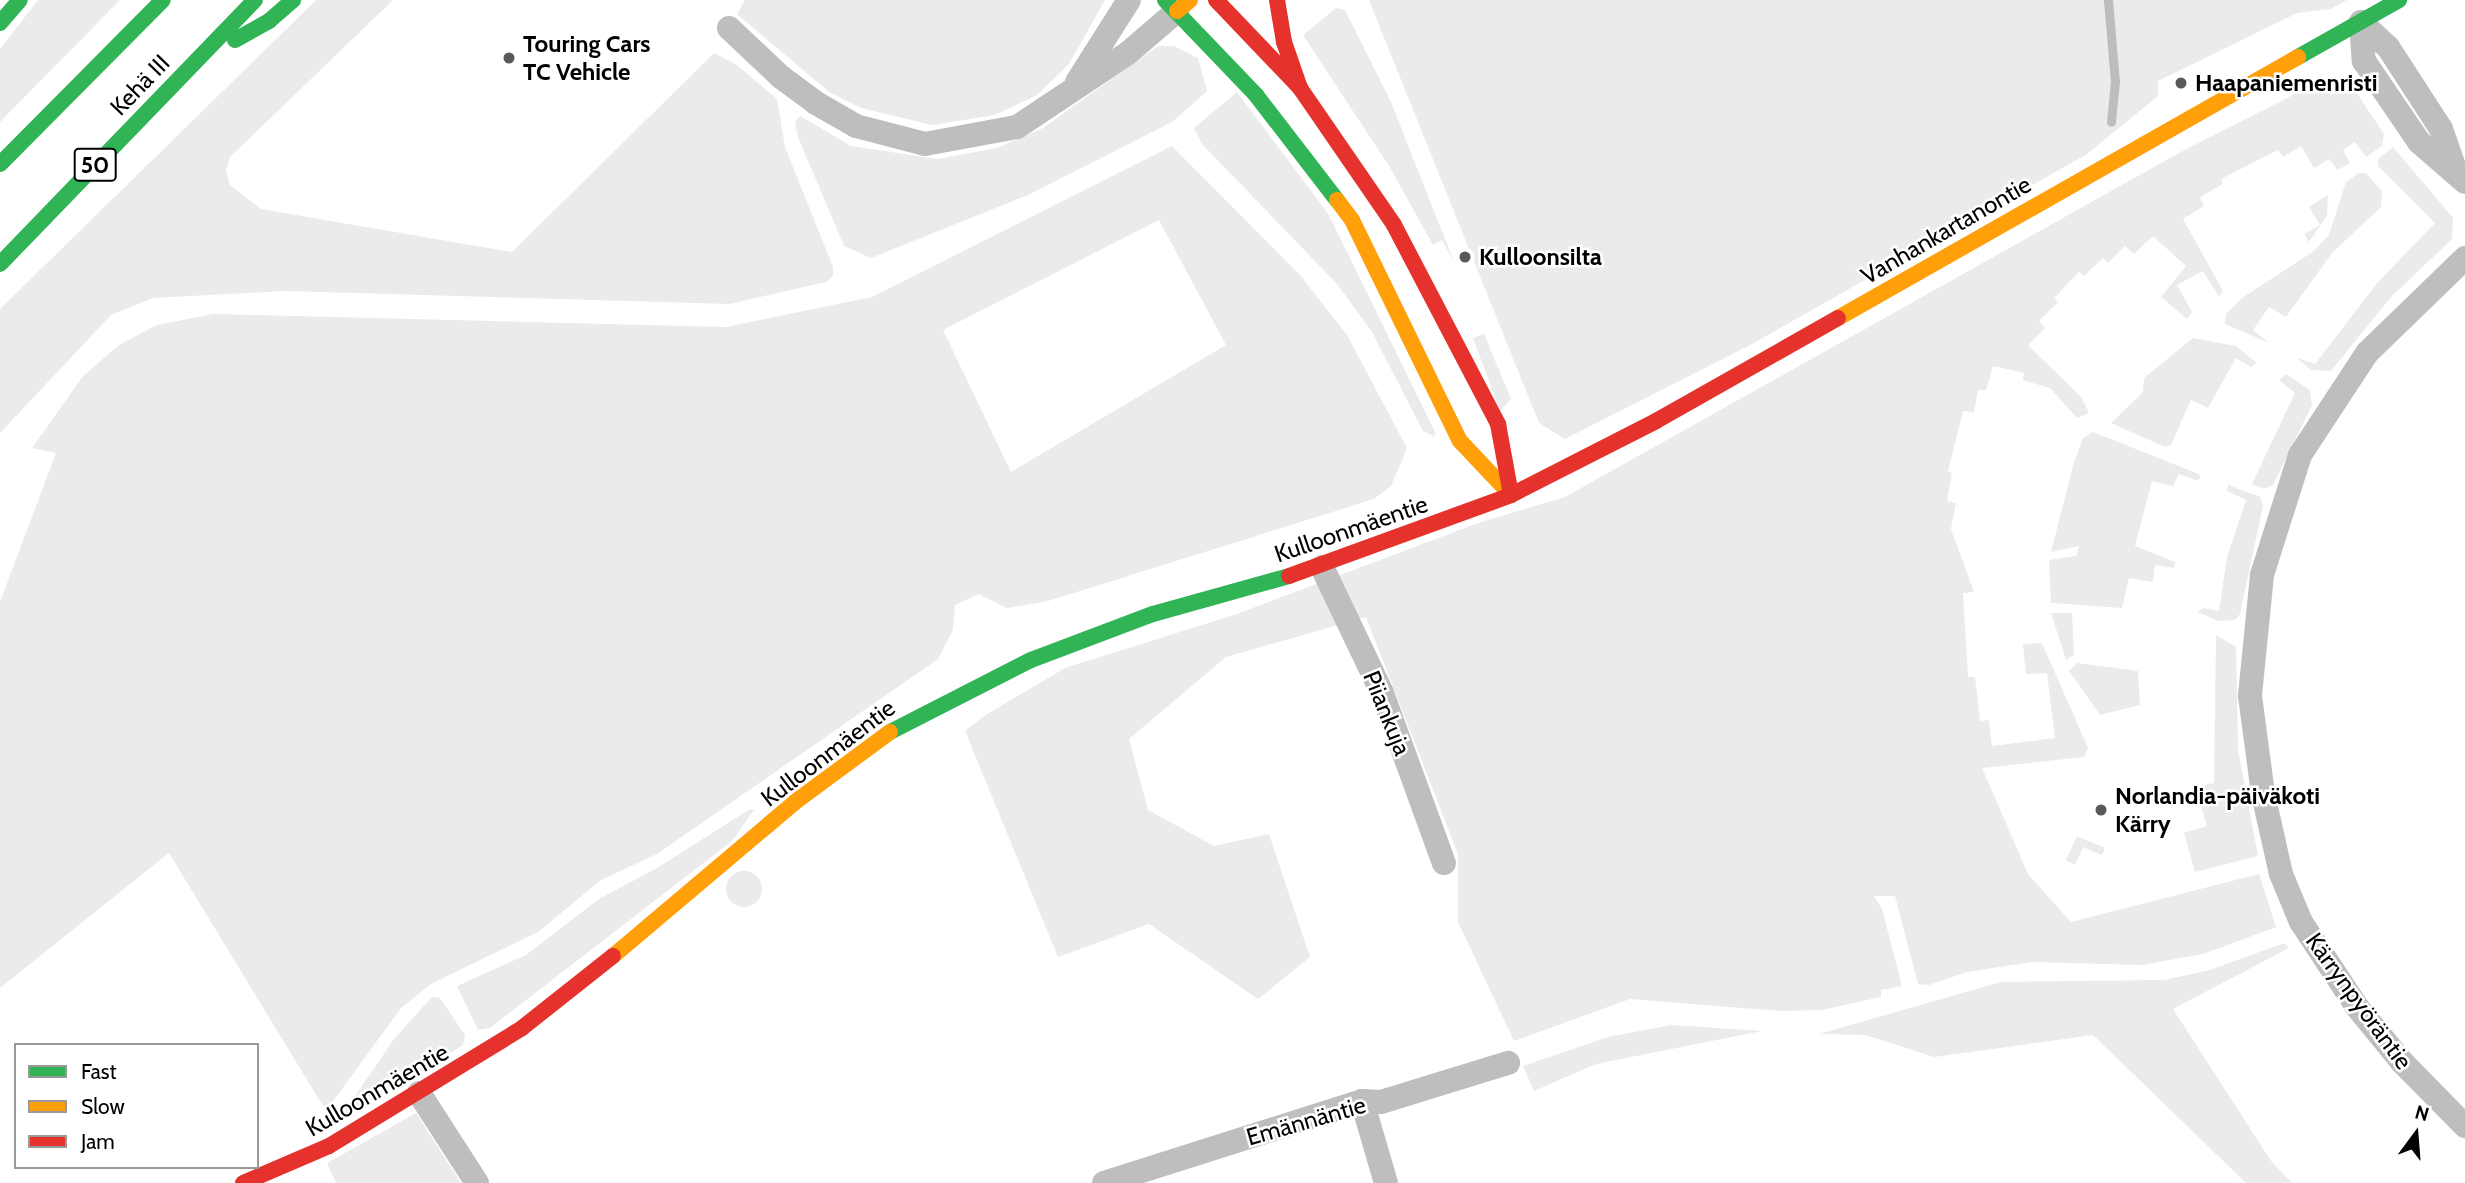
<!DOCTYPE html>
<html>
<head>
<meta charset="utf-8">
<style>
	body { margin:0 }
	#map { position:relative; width:2465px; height:1183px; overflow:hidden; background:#fff; font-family:Cabin,sans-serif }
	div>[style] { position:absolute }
	.green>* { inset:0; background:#ebebeb }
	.round { border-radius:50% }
	.stream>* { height:9px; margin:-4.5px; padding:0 4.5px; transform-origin:4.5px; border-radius:4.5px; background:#bdbdbd }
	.street>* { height:24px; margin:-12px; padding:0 12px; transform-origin:12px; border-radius:12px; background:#bebebe }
	.fast>* { height:16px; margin:-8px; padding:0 8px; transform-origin:8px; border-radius:8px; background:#30b455 }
	.slow>* { height:16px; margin:-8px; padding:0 8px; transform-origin:8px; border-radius:8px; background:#ff9f0a }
	.jam>* { height:16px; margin:-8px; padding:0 8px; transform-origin:8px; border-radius:8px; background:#e5322d }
	.dots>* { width:19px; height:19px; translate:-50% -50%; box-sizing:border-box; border:4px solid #fff; border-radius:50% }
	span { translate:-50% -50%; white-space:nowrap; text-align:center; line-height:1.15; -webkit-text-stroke:5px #fff; paint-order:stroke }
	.shield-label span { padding:2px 5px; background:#fff; border:2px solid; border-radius:5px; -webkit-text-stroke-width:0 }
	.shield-label { font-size:23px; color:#000; font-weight:700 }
	.poi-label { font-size:24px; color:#000; font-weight:700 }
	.left { translate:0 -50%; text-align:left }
	.street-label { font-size:24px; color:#000 }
	.legend { position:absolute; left:14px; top:1043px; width:245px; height:126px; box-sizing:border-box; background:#fff; border:2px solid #999; margin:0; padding:9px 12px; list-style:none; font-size:21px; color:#000 }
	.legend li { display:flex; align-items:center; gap:14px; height:35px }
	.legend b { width:35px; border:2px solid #999 }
	.north { position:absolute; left:2381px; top:1099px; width:70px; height:70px; -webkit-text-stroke:5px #fff; paint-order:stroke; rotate:16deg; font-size:19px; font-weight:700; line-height:28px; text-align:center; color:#000 }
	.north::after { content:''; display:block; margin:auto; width:24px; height:32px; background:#000; clip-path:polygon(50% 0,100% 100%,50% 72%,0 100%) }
</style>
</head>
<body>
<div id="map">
	<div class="green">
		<i style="clip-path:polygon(38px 0,120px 0,0 122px,0 49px)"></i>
		<i style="clip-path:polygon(316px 0,393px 0,230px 157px,226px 170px,230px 185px,261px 209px,512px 252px,714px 53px,737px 65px,777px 99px,785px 147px,833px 267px,833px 276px,826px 282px,729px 304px,285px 291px,153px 298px,111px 315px,0 433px,0 309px)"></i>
		<i style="clip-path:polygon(745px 0,1105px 0,1069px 64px,1037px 95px,995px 115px,932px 125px,861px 108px,829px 92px,737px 14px)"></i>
		<i style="clip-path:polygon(1369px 0,2347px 0,2330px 9px,2297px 13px,2158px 81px,2158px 96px,2087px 154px,1752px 344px,1565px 439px,1539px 423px)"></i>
		<i style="clip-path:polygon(1336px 8px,1345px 10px,1391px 102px,1454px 262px,1442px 240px,1433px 245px,1389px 166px,1303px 35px)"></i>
		<i style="clip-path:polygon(1158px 46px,1174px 46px,1198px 58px,1207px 91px,1172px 122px,1028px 195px,871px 258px,844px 246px,798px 137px,795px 122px,800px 116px,851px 146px,937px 159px,997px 148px,1043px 128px)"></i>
		<i style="clip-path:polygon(2335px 81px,2352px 86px,2384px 134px,2382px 146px,2366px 157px,2355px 142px,2343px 150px,2350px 163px,2338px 170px,2329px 159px,2314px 168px,2301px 146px,2283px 157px,2278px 150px,2221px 179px,2223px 184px,2200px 197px,2204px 206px,2183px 219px,2223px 291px,2219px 297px,2203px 271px,2177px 285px,2192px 312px,2187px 319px,2161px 297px,2186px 266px,2153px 236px,2134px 254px,2125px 246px,2108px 263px,2103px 258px,2084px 276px,2079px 272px,2054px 298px,2058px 302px,2039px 321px,2045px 328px,2028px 345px,2081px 397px,2089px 413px,2077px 418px,2050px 388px,2023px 380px,2024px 373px,1993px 366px,1986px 390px,1978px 390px,1974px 412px,1963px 411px,1948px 471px,1952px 473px,1947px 501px,1956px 503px,1951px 529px,1974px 592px,1963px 593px,1968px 677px,1975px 677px,1980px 721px,1989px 720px,1992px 746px,2055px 738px,2047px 673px,2026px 674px,2023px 644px,2042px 643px,2088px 748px,2084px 757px,1982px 768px,2028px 874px,2071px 922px,2259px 874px,2276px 927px,2203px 954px,2142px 965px,2031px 962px,1967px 972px,1929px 985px,1918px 984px,1895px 896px,1874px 896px,1882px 909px,1902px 986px,1881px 990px,1881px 997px,1822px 1010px,1781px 1011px,1630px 999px,1514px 1041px,1458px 922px,1458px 854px,1366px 617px,1226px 657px,1129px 739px,1148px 810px,1214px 846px,1269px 834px,1310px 957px,1258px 999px,1149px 924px,1058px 957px,965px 731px,984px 716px,1065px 668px,1237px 614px,1478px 523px,1565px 497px,2179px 153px,2299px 92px)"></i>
		<i style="clip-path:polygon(1237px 92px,1329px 215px,1436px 434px,1433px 436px,1423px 431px,1372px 332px,1337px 284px,1202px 144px,1194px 128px)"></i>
		<i style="clip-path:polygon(evenodd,1172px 146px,1300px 275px,1347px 335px,1407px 448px,1391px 486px,1374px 499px,1048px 601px,1007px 608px,979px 594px,955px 605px,953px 630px,938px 659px,657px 854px,601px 880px,538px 932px,431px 984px,401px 1008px,326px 1111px,169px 853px,0 988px,0 602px,56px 453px,32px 448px,83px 376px,119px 345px,157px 325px,213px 314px,726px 327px,872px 297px,1172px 146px,1159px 220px,1226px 345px,1011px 472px,943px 330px,1159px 220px)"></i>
		<i style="clip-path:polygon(2393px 147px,2453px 218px,2452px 239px,2391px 297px,2331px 371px,2311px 370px,2297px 358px,2315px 364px,2378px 282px,2435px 223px,2378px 166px,2378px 159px)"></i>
		<i style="clip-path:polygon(2359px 173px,2366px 173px,2382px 191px,2381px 207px,2332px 253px,2286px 317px,2269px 307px,2253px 330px,2269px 343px,2225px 324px,2226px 314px,2242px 298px,2314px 251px,2329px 235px,2346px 182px)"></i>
		<i style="clip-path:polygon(2328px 195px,2327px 216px,2309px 242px,2304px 234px,2320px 225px,2309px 207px)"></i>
		<i style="clip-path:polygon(1484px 334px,1511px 399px,1500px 411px,1473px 338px)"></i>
		<i style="clip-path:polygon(2193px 338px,2236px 346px,2257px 363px,2251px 367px,2236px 358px,2208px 408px,2191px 400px,2171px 445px,2165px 447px,2111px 423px,2143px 392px,2144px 378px)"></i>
		<i style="clip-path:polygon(2286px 374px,2310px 390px,2312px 405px,2273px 485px,2264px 489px,2252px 484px,2295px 393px,2279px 380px)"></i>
		<i style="clip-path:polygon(2093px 432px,2201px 475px,2198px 481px,2179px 474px,2173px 486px,2152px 481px,2135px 546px,2175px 562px,2174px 568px,2155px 565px,2153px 582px,2129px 578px,2122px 608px,2051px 603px,2049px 560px,2076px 556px,2079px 546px,2051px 552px,2073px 466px,2083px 438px)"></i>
		<i style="clip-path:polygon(2228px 485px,2260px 497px,2263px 506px,2240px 614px,2235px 620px,2218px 621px,2198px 612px,2203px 608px,2219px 611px,2227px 557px,2246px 500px,2227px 491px)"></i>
		<i style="clip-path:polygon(2051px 613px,2072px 613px,2074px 655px,2066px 660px)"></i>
		<i style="clip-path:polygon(2216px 635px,2236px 647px,2238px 749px,2258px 856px,2195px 872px,2184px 833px,2207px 826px,2195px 787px,2214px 783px)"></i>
		<i style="clip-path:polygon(2077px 663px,2138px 671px,2140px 705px,2100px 715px,2069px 671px)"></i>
		<i style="clip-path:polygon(750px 809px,754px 810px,732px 841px,490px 1028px,478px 1030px,457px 986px,526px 955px,599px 899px,657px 868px)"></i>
		<i style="clip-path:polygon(2077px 836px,2105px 848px,2102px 855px,2083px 847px,2075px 865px,2066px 860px)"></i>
		<i class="round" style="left:726px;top:871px;width:36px;height:36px"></i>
		<i style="clip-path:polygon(2284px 943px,2289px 948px,2173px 1009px,2271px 1161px,2292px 1183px,2246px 1183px,2093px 1035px,1934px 1057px,1866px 1035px,1819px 1034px,2001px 982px,2164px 980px,2210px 970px)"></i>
		<i style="clip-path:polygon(432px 997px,440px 998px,465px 1035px,463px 1045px,338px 1121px,394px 1039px)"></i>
		<i style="clip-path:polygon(1671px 1025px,1762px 1031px,1596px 1064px,1534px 1091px,1523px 1066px,1608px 1037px)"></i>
		<i style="clip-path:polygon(416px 1113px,461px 1183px,336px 1183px,327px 1163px)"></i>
	</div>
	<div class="stream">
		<i style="left:2108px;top:0;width:81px;rotate:85.1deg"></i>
		<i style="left:2115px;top:81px;width:41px;rotate:95.6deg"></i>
	</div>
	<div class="street">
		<i style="left:2361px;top:22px;width:39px;rotate:86deg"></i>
		<i style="left:2364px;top:61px;width:98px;rotate:55.8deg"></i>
		<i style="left:2419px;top:142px;width:61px;rotate:41deg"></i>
		<i style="left:2361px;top:22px;width:37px;rotate:43deg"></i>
		<i style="left:2388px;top:47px;width:98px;rotate:57.1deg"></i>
		<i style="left:2441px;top:129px;width:42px;rotate:70.7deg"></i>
		<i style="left:729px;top:28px;width:71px;rotate:43.3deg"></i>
		<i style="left:781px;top:77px;width:44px;rotate:36.6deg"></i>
		<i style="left:816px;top:103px;width:46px;rotate:29.9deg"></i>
		<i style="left:856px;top:126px;width:71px;rotate:14.6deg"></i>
		<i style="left:925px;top:144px;width:94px;rotate:-10.5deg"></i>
		<i style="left:1017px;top:127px;width:133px;rotate:-33.7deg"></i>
		<i style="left:1128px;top:53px;width:65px;rotate:-40.6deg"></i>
		<i style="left:1077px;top:82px;width:97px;rotate:-57.6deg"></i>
		<i style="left:2465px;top:258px;width:136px;rotate:135.9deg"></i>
		<i style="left:2367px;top:353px;width:122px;rotate:123.3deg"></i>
		<i style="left:2300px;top:455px;width:126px;rotate:107.6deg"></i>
		<i style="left:2262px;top:575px;width:122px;rotate:95.7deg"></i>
		<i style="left:2250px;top:696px;width:99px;rotate:82.4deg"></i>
		<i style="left:2263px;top:794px;width:82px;rotate:77.3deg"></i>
		<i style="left:2281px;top:874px;width:52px;rotate:67.4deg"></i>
		<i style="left:2301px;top:922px;width:102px;rotate:56.6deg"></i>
		<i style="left:2357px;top:1007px;width:71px;rotate:50.7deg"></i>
		<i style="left:2402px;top:1062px;width:90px;rotate:45.5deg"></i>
		<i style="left:1322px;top:567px;width:140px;rotate:64.5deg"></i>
		<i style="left:1382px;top:693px;width:181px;rotate:70deg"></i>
		<i style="left:419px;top:1093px;width:107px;rotate:57.2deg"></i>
		<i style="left:1362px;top:1101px;width:85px;rotate:73.7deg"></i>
		<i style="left:1104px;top:1183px;width:271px;rotate:-17.6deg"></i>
		<i style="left:1362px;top:1101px;width:19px;rotate:3deg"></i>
		<i style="left:1381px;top:1102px;width:133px;rotate:-17.1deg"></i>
	</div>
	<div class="fast">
		<i style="left:1165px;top:0;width:132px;rotate:46.2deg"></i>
		<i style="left:1256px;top:95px;width:133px;rotate:52.4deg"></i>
		<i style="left:0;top:23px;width:30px;rotate:-49deg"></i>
		<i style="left:235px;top:40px;width:39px;rotate:-29deg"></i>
		<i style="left:269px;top:21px;width:32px;rotate:-41deg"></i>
		<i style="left:2298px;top:57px;width:116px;rotate:-29.4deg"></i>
		<i style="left:0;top:164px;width:231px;rotate:-45.2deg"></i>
		<i style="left:0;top:264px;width:367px;rotate:-46deg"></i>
		<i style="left:890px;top:732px;width:158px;rotate:-27.1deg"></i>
		<i style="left:1031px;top:660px;width:130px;rotate:-20.7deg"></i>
		<i style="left:1153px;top:614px;width:141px;rotate:-15.6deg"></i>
	</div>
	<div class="slow">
		<i style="left:1177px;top:11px;width:17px;rotate:-40deg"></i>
		<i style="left:1337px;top:200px;width:25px;rotate:53deg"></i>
		<i style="left:1352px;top:220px;width:246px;rotate:64deg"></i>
		<i style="left:1460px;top:441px;width:74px;rotate:46.6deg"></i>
		<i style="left:1838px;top:318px;width:529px;rotate:-29.57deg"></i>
		<i style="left:613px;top:956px;width:238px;rotate:-40.2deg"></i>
		<i style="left:795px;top:802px;width:118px;rotate:-36.4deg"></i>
	</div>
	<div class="jam">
		<i style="left:1216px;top:0;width:122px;rotate:46.3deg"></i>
		<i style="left:1300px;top:88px;width:166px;rotate:55.5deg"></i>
		<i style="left:1394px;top:225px;width:225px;rotate:62.4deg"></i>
		<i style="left:1498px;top:424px;width:72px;rotate:79.6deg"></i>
		<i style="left:1277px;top:0;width:43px;rotate:80.5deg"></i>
		<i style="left:1284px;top:42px;width:49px;rotate:70.8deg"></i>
		<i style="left:1289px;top:576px;width:236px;rotate:-20deg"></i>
		<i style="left:1511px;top:495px;width:163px;rotate:-27deg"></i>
		<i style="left:1656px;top:421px;width:209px;rotate:-29.5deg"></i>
		<i style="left:243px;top:1183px;width:94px;rotate:-23.3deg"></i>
		<i style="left:329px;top:1146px;width:226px;rotate:-31.4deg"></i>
		<i style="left:522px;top:1028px;width:116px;rotate:-38.4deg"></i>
	</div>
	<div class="dots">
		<i style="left:509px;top:58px;background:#595959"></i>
		<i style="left:2181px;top:83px;background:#595959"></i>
		<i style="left:1465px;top:257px;background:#595959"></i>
		<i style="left:2101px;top:810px;background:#595959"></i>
	</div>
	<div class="shield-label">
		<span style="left:95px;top:165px">50</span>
	</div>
	<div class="poi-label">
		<span class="left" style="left:523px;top:58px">Touring Cars<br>TC Vehicle</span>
		<span class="left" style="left:2195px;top:83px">Haapaniemenristi</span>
		<span class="left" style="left:1479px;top:257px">Kulloonsilta</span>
		<span class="left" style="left:2115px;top:810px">Norlandia-päiväkoti<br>Kärry</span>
	</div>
	<div class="street-label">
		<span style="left:140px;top:85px;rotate:-46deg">Kehä III</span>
		<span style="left:1946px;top:230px;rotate:-30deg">Vanhankartanontie</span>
		<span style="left:1351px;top:529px;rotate:-19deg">Kulloonmäentie</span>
		<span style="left:1387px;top:713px;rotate:68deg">Piiankuja</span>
		<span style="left:828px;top:753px;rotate:-37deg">Kulloonmäentie</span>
		<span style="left:2359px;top:1001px;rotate:54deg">Kärrynpyöräntie</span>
		<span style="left:377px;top:1090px;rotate:-30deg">Kulloonmäentie</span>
		<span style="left:1306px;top:1121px;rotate:-16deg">Emännäntie</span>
	</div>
	<ul class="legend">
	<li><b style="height:9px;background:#30b455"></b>Fast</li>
	<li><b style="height:9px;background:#ff9f0a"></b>Slow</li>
	<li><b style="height:9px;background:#e5322d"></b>Jam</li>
	</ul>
	<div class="north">N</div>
</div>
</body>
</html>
